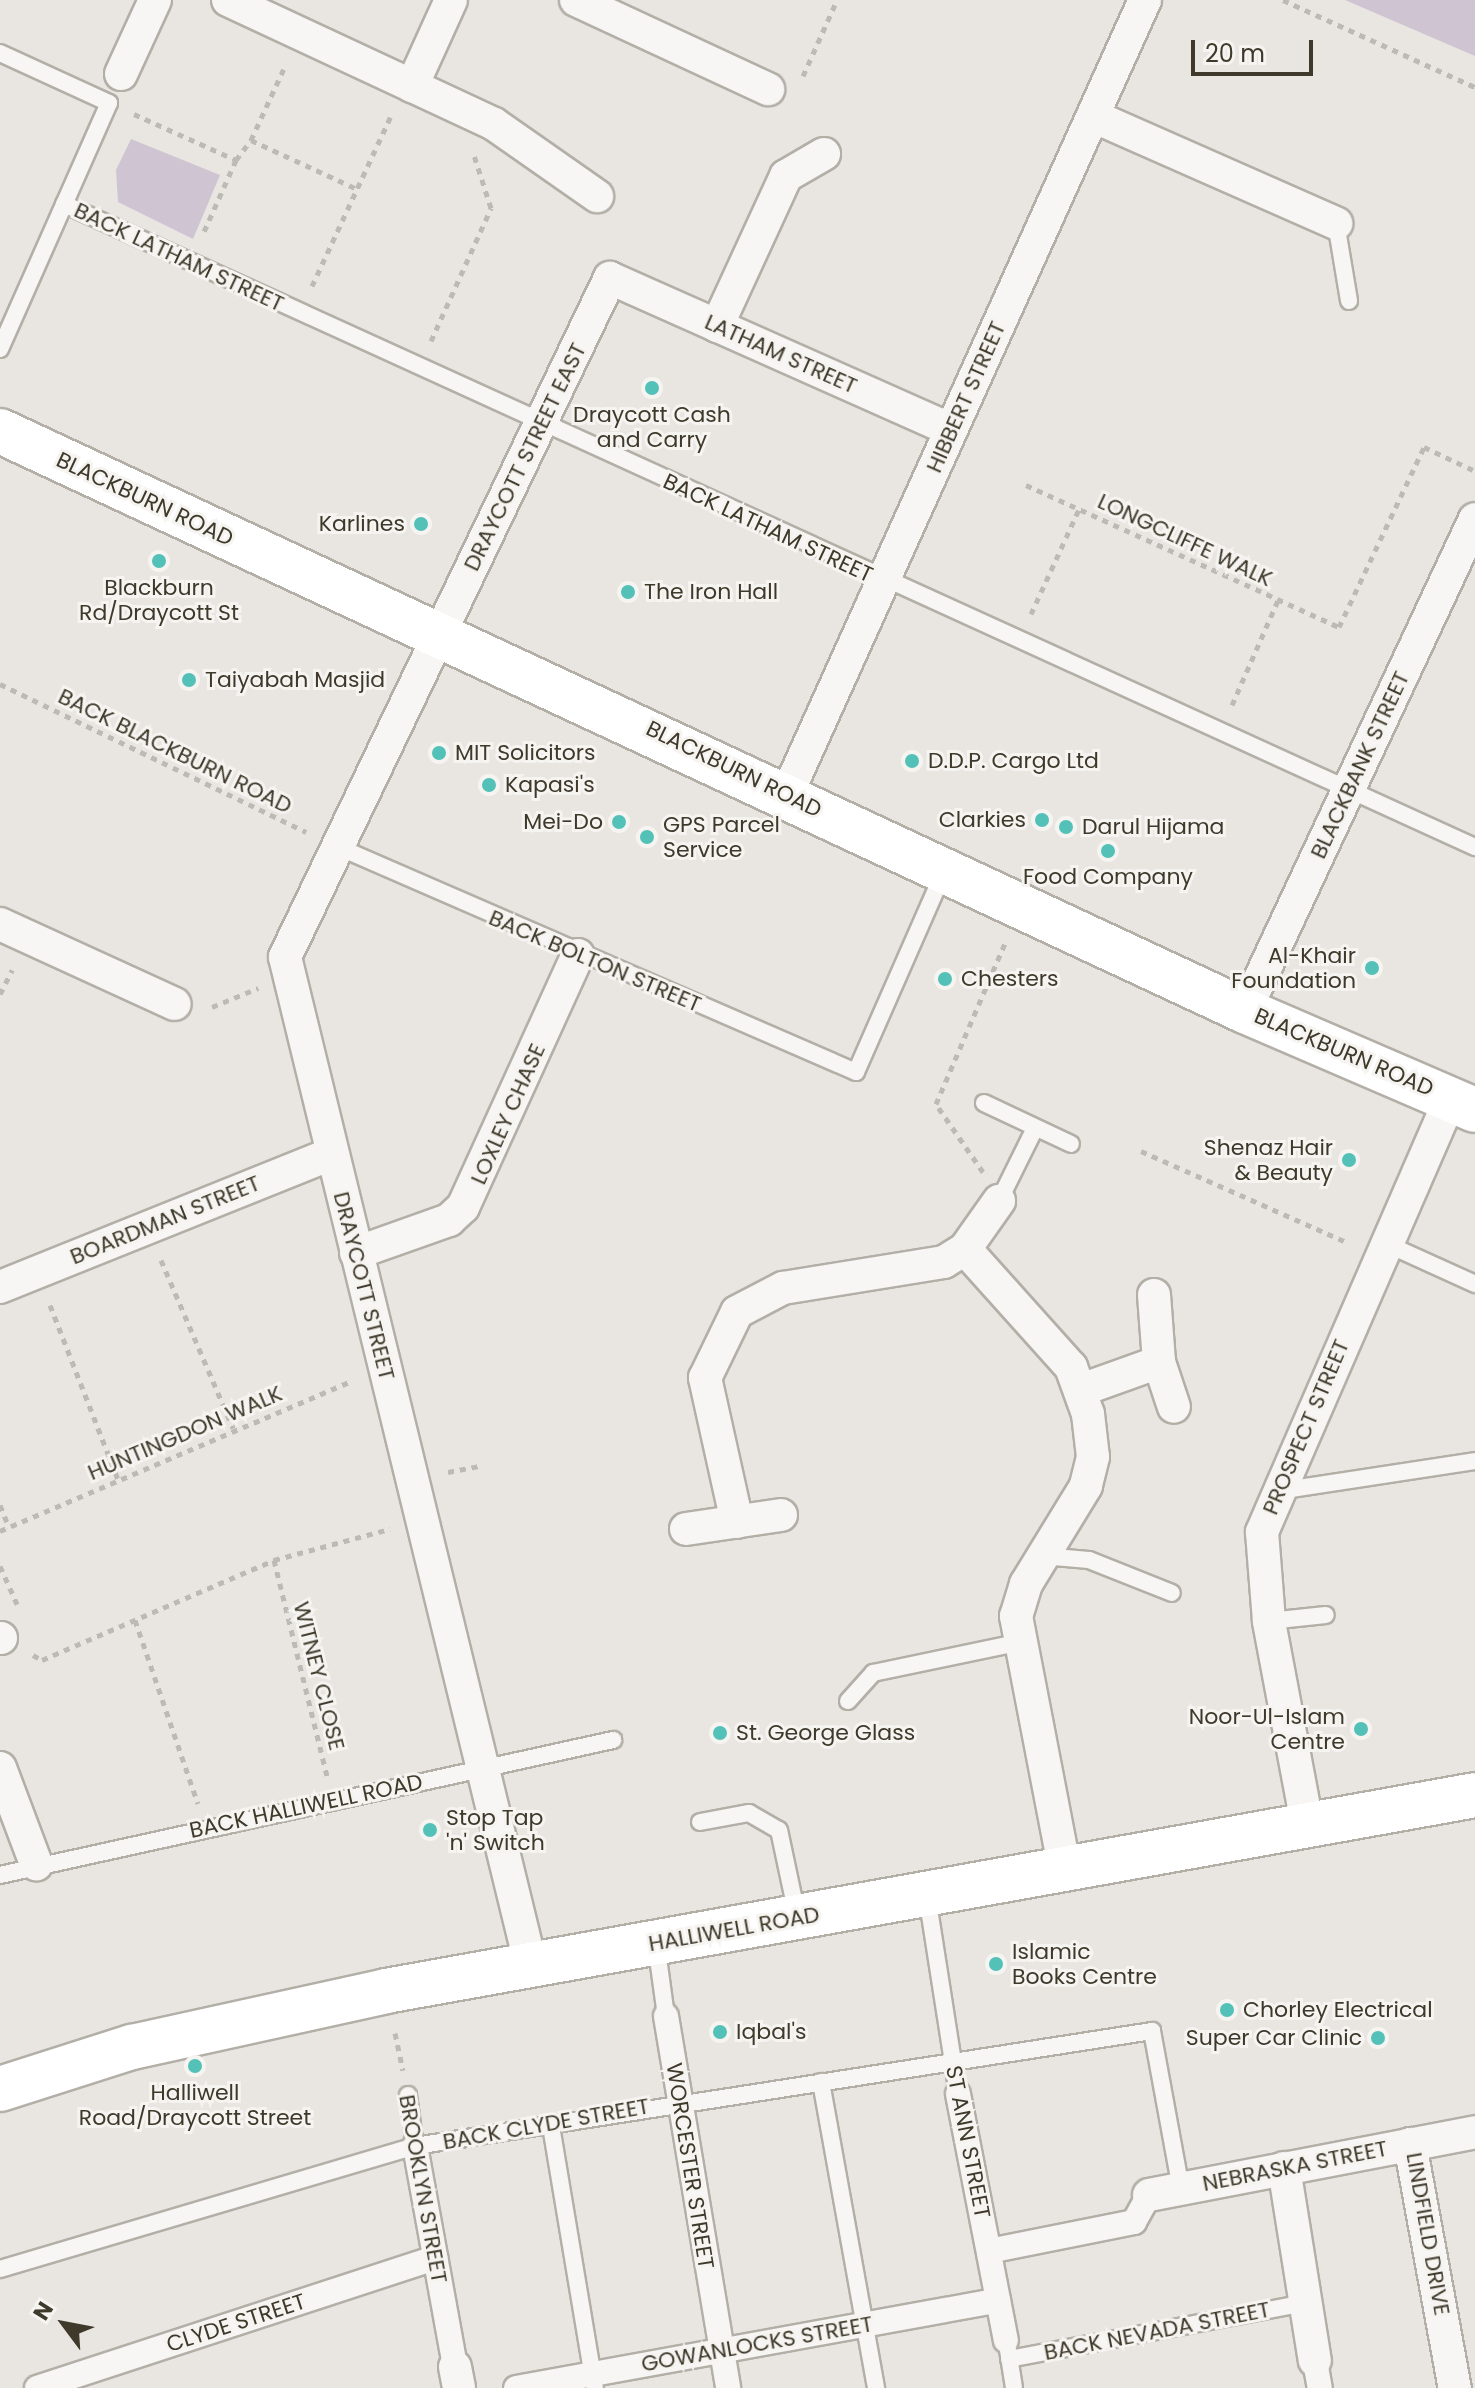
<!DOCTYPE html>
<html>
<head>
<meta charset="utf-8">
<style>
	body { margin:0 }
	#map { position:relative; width:1475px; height:2388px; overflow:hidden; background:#e9e6e2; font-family:Poppins,sans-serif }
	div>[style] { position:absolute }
	.green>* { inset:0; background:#cfc4d2 }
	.path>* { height:5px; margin-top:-2.5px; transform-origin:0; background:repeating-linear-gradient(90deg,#bcbab4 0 6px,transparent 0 12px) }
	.roads { filter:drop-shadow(2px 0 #b3afa7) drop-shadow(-2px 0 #b3afa7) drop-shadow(0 2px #b3afa7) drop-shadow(0 -2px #b3afa7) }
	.service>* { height:16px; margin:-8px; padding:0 8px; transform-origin:8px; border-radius:8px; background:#f7f6f4 }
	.pedestrian>* { height:24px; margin:-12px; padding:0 12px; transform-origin:12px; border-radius:12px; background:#f7f6f4 }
	.minor>* { height:32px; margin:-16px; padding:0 16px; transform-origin:16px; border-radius:16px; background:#f7f6f4 }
	.primary>* { height:44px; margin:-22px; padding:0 22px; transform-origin:22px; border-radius:22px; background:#fff }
	.trunk>* { height:44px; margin:-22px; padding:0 22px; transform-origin:22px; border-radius:22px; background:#fff }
	.dots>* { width:22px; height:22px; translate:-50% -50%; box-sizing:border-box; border:4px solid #f6f4f1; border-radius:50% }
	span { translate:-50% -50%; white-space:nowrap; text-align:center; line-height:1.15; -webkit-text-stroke:6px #f6f4f1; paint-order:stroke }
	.street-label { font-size:22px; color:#3f392b }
	.poi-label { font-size:22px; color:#3f392b }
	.right { translate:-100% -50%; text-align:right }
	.left { translate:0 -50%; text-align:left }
	.north { position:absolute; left:24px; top:2284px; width:80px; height:80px; -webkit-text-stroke:6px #f6f4f1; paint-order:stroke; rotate:302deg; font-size:22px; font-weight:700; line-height:32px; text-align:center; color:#3f392b }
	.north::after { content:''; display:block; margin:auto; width:28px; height:36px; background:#3f392b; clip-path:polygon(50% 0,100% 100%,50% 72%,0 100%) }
	.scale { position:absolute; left:1191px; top:40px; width:122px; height:36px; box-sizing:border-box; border:4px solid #3f392b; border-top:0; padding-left:10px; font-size:24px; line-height:28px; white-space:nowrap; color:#3f392b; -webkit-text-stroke:6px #f6f4f1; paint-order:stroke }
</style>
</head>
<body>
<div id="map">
	<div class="green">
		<i style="clip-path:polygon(1345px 0,1475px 0,1475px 56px)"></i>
		<i style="clip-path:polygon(131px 139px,220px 175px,193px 239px,118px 202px,116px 170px)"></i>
	</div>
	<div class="path">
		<i style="left:1283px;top:0;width:211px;rotate:24.4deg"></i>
		<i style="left:803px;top:76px;width:83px;rotate:-65.9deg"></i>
		<i style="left:134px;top:114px;width:112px;rotate:24.3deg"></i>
		<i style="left:236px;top:160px;width:83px;rotate:114.1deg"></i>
		<i style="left:251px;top:140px;width:84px;rotate:-65.3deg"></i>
		<i style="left:236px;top:160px;width:25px;rotate:-53deg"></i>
		<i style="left:251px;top:140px;width:117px;rotate:24.8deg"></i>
		<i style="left:312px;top:286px;width:190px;rotate:-65.1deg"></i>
		<i style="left:431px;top:341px;width:146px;rotate:-65.7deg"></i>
		<i style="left:491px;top:208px;width:56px;rotate:-107.8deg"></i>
		<i style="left:1026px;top:485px;width:344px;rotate:24.4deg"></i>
		<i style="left:1339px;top:627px;width:199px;rotate:-64.7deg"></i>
		<i style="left:1424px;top:447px;width:56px;rotate:25.2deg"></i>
		<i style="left:1031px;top:614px;width:115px;rotate:-65.4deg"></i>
		<i style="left:0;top:684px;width:340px;rotate:25.8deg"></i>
		<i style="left:1232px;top:705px;width:115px;rotate:-66.3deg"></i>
		<i style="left:0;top:994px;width:27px;rotate:-63deg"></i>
		<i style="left:212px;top:1007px;width:50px;rotate:-22.4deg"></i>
		<i style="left:1141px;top:1151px;width:227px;rotate:23.9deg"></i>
		<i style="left:983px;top:1172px;width:83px;rotate:-124.7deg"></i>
		<i style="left:936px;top:1104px;width:175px;rotate:-66.8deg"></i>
		<i style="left:161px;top:1260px;width:183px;rotate:66.8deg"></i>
		<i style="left:50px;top:1305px;width:187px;rotate:68.7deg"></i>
		<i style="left:448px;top:1472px;width:31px;rotate:-11deg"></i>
		<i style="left:0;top:1505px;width:24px;rotate:68deg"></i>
		<i style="left:0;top:1531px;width:380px;rotate:-23.1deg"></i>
		<i style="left:274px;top:1560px;width:222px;rotate:76.2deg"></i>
		<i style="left:0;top:1566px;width:42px;rotate:65.9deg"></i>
		<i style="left:135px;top:1620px;width:194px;rotate:71.1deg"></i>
		<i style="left:33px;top:1655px;width:10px;rotate:29deg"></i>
		<i style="left:42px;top:1660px;width:253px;rotate:-23.3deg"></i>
		<i style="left:274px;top:1560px;width:120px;rotate:-15deg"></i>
		<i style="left:395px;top:2033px;width:38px;rotate:78deg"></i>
	</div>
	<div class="roads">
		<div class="service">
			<i style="left:0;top:53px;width:120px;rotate:24.6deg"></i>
			<i style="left:109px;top:103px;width:269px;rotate:113.9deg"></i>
			<i style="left:64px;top:204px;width:1551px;rotate:24.5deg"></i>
			<i style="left:1336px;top:223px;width:79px;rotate:80.5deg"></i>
			<i style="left:336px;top:846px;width:567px;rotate:23.49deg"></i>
			<i style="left:856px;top:1072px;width:216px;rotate:-66.3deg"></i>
			<i style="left:984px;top:1103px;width:96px;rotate:25.2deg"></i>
			<i style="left:999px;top:1201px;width:81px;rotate:-63.7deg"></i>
			<i style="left:1387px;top:1244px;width:97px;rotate:24.4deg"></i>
			<i style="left:1279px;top:1491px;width:198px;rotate:-8.7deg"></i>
			<i style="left:1042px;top:1556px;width:47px;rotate:4.9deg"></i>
			<i style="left:1089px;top:1560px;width:89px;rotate:21.7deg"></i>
			<i style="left:1269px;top:1621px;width:57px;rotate:-6deg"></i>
			<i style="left:848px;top:1701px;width:38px;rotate:-48deg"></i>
			<i style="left:873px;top:1673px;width:151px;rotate:-11.8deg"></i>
			<i style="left:700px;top:1822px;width:50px;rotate:-10.4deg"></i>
			<i style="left:749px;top:1813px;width:34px;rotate:30deg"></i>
			<i style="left:779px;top:1830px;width:87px;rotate:78deg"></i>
			<i style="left:0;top:1875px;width:628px;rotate:-12.42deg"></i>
			<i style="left:927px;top:1896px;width:200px;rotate:81.1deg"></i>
			<i style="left:656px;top:1943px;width:74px;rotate:82.2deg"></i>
			<i style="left:821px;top:2082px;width:311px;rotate:79.8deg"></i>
			<i style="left:408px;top:2095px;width:51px;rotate:82.2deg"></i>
			<i style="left:551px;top:2126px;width:266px;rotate:80.5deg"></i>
			<i style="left:0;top:2269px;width:433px;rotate:-16.5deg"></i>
			<i style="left:415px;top:2146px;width:746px;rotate:-8.87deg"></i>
			<i style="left:1152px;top:2031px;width:161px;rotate:79.6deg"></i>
			<i style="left:1008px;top:2350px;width:38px;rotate:81deg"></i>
			<i style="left:1009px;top:2359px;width:302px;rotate:-10.7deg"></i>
		</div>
		<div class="pedestrian">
			<i style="left:666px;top:2016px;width:377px;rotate:80.5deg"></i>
			<i style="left:958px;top:2094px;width:251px;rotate:79deg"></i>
			<i style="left:415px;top:2146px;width:225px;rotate:79.7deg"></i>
			<i style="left:989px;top:2251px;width:148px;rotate:-11.3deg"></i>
			<i style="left:1134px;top:2222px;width:31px;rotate:-61deg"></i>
			<i style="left:1315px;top:2361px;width:27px;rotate:80deg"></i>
			<i style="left:37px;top:2388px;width:419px;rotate:-18.1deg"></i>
			<i style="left:516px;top:2388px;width:490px;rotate:-10.3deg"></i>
		</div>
		<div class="minor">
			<i style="left:228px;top:0;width:293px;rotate:25deg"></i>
			<i style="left:494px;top:124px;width:126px;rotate:35deg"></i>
			<i style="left:576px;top:0;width:212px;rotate:24.9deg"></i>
			<i style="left:121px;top:74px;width:81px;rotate:-65.3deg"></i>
			<i style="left:412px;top:86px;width:94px;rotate:-65.6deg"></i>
			<i style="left:1093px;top:116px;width:266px;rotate:23.8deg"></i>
			<i style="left:717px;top:326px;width:165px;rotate:-65.3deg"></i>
			<i style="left:786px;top:176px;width:44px;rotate:-30.1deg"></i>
			<i style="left:787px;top:794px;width:871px;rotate:-65.73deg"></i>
			<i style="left:0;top:924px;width:192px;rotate:24.6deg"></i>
			<i style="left:1245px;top:1011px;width:543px;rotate:-64.94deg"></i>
			<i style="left:965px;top:1249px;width:159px;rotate:48.1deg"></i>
			<i style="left:1071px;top:1367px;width:50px;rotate:70.1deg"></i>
			<i style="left:1088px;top:1414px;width:43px;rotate:83.4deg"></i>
			<i style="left:1093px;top:1457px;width:30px;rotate:104deg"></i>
			<i style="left:1086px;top:1486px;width:115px;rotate:121.5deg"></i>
			<i style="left:1026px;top:1584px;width:34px;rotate:107deg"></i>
			<i style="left:1016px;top:1616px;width:260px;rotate:79.1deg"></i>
			<i style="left:356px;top:1253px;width:99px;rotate:-19.5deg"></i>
			<i style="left:449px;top:1220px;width:19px;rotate:-43deg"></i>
			<i style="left:463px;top:1207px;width:277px;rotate:-65.5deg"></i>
			<i style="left:0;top:1287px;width:357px;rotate:-21.9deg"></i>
			<i style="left:1154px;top:1295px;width:67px;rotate:85.7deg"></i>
			<i style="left:1159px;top:1362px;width:47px;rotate:71.6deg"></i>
			<i style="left:1081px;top:1390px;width:83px;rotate:-19.7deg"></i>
			<i style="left:737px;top:1522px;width:148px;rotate:-102.5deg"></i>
			<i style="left:705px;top:1378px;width:73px;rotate:-64.1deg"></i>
			<i style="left:737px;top:1312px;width:52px;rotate:-27.6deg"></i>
			<i style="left:783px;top:1288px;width:163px;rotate:-9.2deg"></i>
			<i style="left:944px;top:1262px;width:25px;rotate:-32deg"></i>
			<i style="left:965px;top:1249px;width:59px;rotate:-54.7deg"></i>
			<i style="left:686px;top:1529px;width:96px;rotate:-8.4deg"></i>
			<i style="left:0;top:1638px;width:1px"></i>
			<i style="left:0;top:1768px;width:103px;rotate:69.4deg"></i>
			<i style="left:1307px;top:1823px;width:206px;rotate:-100.7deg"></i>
			<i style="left:1269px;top:1621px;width:89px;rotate:-94.5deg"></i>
			<i style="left:1262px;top:1532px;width:473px;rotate:-66.5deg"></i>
			<i style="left:530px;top:1962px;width:1034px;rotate:-103.7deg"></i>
			<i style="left:285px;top:957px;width:753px;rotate:-64.42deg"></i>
			<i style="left:610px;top:278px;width:373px;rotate:24deg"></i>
			<i style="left:1410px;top:2144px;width:248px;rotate:79.6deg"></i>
			<i style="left:1284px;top:2168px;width:195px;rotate:80.9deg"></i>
			<i style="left:1149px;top:2195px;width:332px;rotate:-10.9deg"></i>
			<i style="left:455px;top:2367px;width:21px;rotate:79deg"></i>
		</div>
		<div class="primary">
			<i style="left:0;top:2089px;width:139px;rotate:-17.7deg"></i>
			<i style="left:132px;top:2047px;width:260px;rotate:-12.4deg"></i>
			<i style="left:386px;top:1991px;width:1106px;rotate:-10.2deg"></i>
		</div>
		<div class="trunk">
			<i style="left:0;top:431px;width:1373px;rotate:24.98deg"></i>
			<i style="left:1245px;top:1011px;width:250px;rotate:23.3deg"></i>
		</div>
	</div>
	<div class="dots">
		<i style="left:652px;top:388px;background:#53c1b8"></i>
		<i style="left:421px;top:524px;background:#53c1b8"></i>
		<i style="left:159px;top:561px;background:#53c1b8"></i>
		<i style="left:628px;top:592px;background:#53c1b8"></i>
		<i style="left:189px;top:680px;background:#53c1b8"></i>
		<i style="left:439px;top:753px;background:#53c1b8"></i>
		<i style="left:912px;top:761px;background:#53c1b8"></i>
		<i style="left:489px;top:785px;background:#53c1b8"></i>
		<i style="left:1042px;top:820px;background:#53c1b8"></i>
		<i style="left:619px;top:822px;background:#53c1b8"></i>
		<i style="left:1066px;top:827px;background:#53c1b8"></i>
		<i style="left:647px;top:837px;background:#53c1b8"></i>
		<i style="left:1108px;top:851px;background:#53c1b8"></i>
		<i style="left:1372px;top:968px;background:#53c1b8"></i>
		<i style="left:945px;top:979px;background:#53c1b8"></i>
		<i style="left:1349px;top:1160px;background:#53c1b8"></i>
		<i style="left:1361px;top:1729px;background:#53c1b8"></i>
		<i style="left:720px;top:1733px;background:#53c1b8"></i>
		<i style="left:430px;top:1830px;background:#53c1b8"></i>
		<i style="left:996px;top:1964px;background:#53c1b8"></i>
		<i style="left:1227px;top:2010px;background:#53c1b8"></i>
		<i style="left:720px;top:2032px;background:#53c1b8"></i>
		<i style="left:1378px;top:2038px;background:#53c1b8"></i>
		<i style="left:195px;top:2066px;background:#53c1b8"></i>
	</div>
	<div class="street-label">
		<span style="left:179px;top:257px;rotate:25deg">BACK LATHAM STREET</span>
		<span style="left:781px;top:354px;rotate:24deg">LATHAM STREET</span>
		<span style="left:966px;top:397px;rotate:-66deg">HIBBERT STREET</span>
		<span style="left:525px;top:457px;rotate:-64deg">DRAYCOTT STREET EAST</span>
		<span style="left:145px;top:499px;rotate:25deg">BLACKBURN ROAD</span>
		<span style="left:768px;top:528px;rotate:25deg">BACK LATHAM STREET</span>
		<span style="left:1185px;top:540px;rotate:25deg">LONGCLIFFE WALK</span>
		<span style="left:175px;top:751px;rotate:26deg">BACK BLACKBURN ROAD</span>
		<span style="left:1360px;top:765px;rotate:-65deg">BLACKBANK STREET</span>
		<span style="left:734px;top:769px;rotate:26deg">BLACKBURN ROAD</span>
		<span style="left:595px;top:961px;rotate:23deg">BACK BOLTON STREET</span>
		<span style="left:1344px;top:1052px;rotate:23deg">BLACKBURN ROAD</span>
		<span style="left:508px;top:1114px;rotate:-66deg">LOXLEY CHASE</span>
		<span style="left:165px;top:1220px;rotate:-22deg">BOARDMAN STREET</span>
		<span style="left:364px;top:1286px;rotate:76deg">DRAYCOTT STREET</span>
		<span style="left:1306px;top:1427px;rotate:-67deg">PROSPECT STREET</span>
		<span style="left:185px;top:1433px;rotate:-23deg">HUNTINGDON WALK</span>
		<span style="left:319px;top:1676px;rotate:76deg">WITNEY CLOSE</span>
		<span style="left:306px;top:1806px;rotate:-12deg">BACK HALLIWELL ROAD</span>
		<span style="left:734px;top:1929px;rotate:-10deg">HALLIWELL ROAD</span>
		<span style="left:546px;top:2124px;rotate:-10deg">BACK CLYDE STREET</span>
		<span style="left:968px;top:2142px;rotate:79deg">ST ANN STREET</span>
		<span style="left:690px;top:2166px;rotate:81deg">WORCESTER STREET</span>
		<span style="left:1295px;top:2166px;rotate:-11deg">NEBRASKA STREET</span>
		<span style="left:423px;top:2189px;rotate:80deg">BROOKLYN STREET</span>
		<span style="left:1428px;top:2234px;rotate:80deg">LINDFIELD DRIVE</span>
		<span style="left:236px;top:2323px;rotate:-18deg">CLYDE STREET</span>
		<span style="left:1157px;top:2331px;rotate:-11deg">BACK NEVADA STREET</span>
		<span style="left:757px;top:2344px;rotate:-10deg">GOWANLOCKS STREET</span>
	</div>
	<div class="poi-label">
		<span style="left:652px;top:427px">Draycott Cash<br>and Carry</span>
		<span class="right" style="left:405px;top:524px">Karlines</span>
		<span style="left:159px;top:600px">Blackburn<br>Rd/Draycott St</span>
		<span class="left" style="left:644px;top:592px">The Iron Hall</span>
		<span class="left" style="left:205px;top:680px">Taiyabah Masjid</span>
		<span class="left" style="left:455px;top:753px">MIT Solicitors</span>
		<span class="left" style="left:928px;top:761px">D.D.P. Cargo Ltd</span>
		<span class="left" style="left:505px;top:785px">Kapasi's</span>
		<span class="right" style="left:1026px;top:820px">Clarkies</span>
		<span class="right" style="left:603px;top:822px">Mei-Do</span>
		<span class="left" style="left:663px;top:837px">GPS Parcel<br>Service</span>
		<span class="left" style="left:1082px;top:827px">Darul Hijama</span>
		<span style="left:1108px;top:877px">Food Company</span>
		<span class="right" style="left:1356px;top:968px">Al-Khair<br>Foundation</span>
		<span class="left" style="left:961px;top:979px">Chesters</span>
		<span class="right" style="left:1333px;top:1160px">Shenaz Hair<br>&amp; Beauty</span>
		<span class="right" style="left:1345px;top:1729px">Noor-Ul-Islam<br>Centre</span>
		<span class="left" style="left:736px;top:1733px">St. George Glass</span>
		<span class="left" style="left:446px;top:1830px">Stop Tap<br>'n' Switch</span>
		<span class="left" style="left:1012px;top:1964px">Islamic<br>Books Centre</span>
		<span class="left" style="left:1243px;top:2010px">Chorley Electrical</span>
		<span class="left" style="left:736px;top:2032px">Iqbal's</span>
		<span class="right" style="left:1362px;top:2038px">Super Car Clinic</span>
		<span style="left:195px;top:2105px">Halliwell<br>Road/Draycott Street</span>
	</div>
	<div class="north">N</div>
	<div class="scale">20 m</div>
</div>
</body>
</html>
